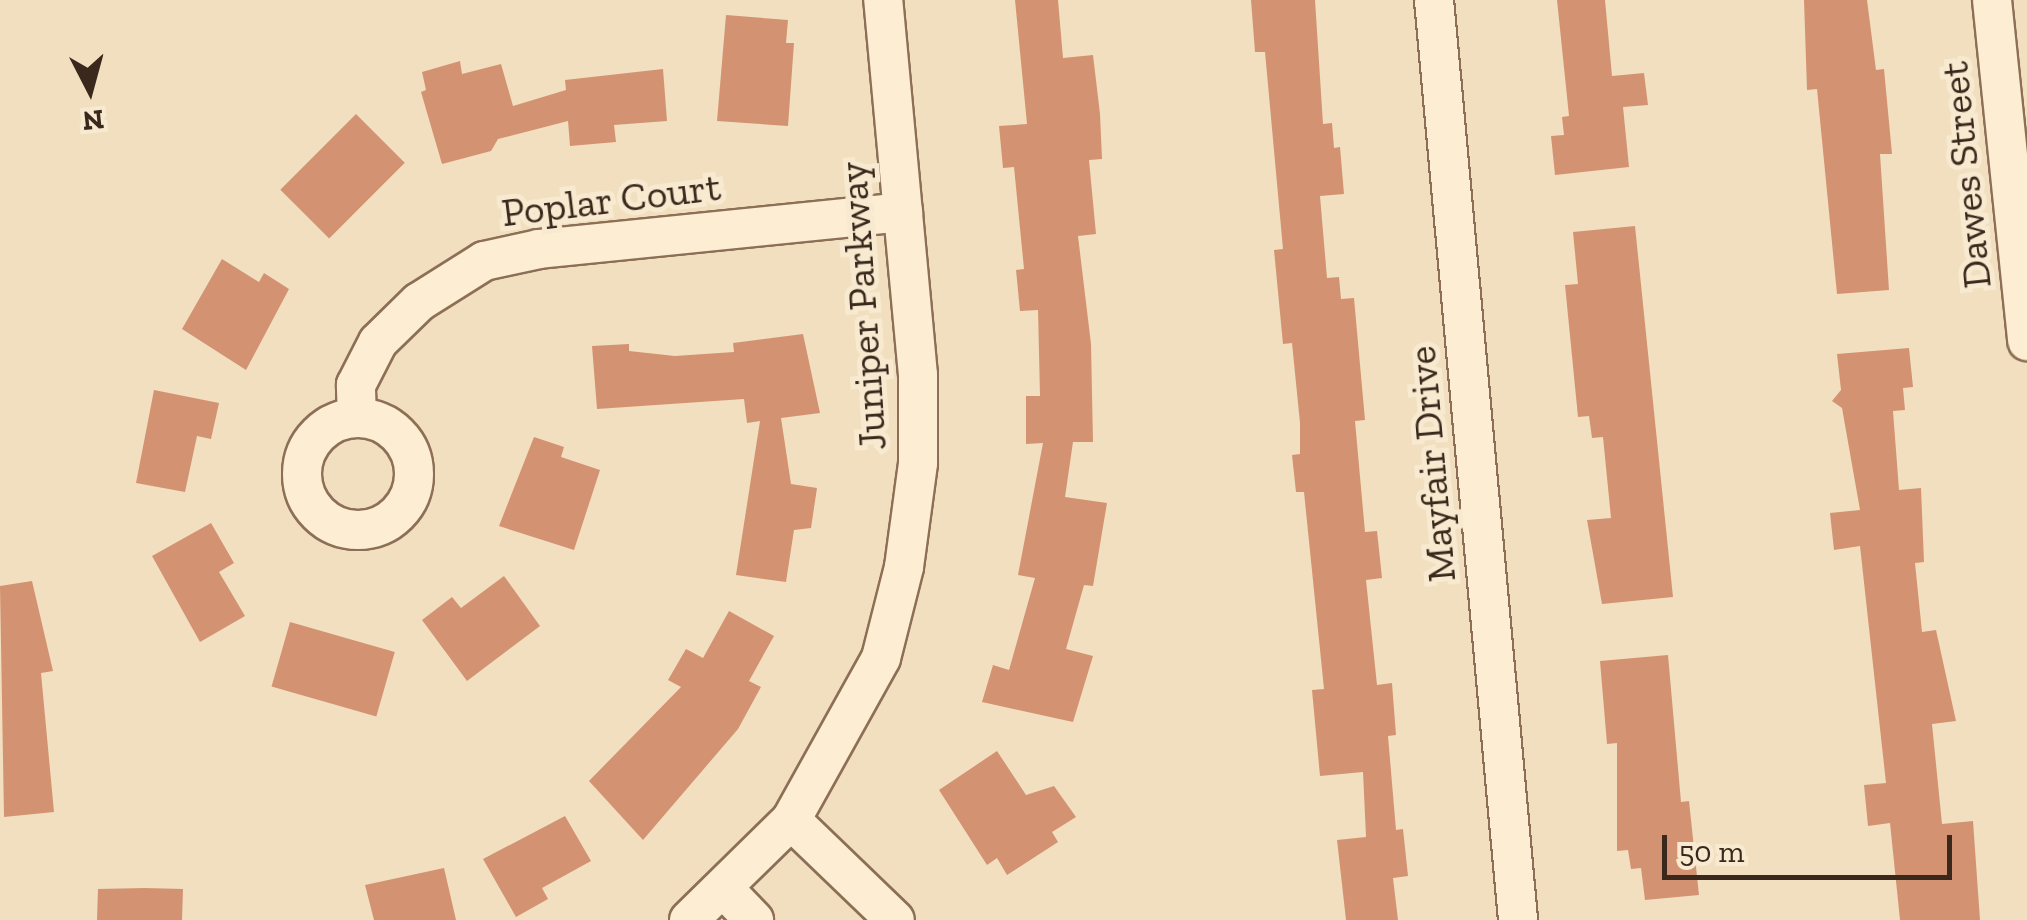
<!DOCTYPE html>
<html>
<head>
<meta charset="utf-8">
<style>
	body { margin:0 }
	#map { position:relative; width:2027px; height:920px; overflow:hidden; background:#f1dfbf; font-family:"Zilla Slab",serif }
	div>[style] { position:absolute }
	.building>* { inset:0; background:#d39372; transform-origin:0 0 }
	.roads { filter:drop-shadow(2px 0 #8c6f56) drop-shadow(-2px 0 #8c6f56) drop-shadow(0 2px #8c6f56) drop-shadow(0 -2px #8c6f56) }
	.street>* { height:38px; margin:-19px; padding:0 19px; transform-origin:19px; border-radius:19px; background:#fcedd3 }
	.street>.ring { margin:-19px; padding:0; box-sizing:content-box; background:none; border:38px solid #fcedd3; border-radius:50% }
	span { translate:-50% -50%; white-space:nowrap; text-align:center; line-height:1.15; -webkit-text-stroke:10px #f8ead0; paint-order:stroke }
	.street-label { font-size:40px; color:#3a281c }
	.north { position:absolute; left:40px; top:40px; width:100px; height:100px; -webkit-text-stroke:8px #f8ead0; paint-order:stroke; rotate:174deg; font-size:28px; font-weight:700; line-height:40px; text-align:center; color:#3a281c }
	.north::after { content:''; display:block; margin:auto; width:35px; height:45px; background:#3a281c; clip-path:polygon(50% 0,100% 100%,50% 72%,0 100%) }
	.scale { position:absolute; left:1662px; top:835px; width:290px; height:45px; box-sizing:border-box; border:5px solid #3a281c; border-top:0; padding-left:12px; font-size:30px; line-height:35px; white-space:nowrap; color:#3a281c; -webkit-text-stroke:8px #f8ead0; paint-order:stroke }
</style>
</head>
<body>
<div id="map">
	<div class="building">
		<i style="clip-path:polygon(1015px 0,1058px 0,1063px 58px,1093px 55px,1100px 114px,1102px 159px,1089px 160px,1096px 234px,1078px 236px,1091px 344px,1093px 442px,1073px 442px,1065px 497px,1107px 503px,1093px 586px,1084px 585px,1066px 649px,1093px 656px,1073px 722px,982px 702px,993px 665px,1009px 670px,1035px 578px,1018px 575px,1043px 443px,1026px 444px,1026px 396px,1040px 396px,1038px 310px,1020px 311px,1016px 270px,1024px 269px,1014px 167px,1003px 168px,999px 126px,1027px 124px)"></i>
		<i style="clip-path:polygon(1251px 0,1315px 0,1323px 124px,1332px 123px,1334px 148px,1340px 147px,1344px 194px,1320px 196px,1327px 278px,1339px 277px,1341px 299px,1354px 298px,1365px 420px,1355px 421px,1365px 532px,1377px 531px,1382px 578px,1366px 580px,1377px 685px,1392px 683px,1396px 735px,1388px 736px,1396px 830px,1403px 829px,1408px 876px,1393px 878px,1398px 920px,1346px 920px,1337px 840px,1366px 837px,1363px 772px,1320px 776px,1312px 690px,1324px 689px,1304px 492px,1296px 492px,1292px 455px,1300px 454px,1300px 423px,1292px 343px,1283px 344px,1274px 250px,1283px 249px,1265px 52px,1255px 52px)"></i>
		<i style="clip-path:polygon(1557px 0,1605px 0,1612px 76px,1644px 73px,1648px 105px,1623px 107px,1629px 167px,1555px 175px,1551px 136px,1564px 135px,1562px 117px,1569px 116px)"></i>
		<i style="clip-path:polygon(1804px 0,1867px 0,1876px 70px,1884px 69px,1892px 154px,1880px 154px,1889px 290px,1837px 294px,1817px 89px,1807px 90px)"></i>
		<i style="clip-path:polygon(726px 15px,788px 20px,786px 43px,794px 43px,788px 126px,717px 121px)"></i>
		<i style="clip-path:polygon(460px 61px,462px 74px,501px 64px,513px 106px,566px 90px,565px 80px,663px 69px,667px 121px,614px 125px,616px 142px,570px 146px,568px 121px,498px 139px,491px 151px,442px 164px,421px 92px,426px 90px,422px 72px)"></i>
		<i style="left:356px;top:114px;width:69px;height:107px;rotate:45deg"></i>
		<i style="clip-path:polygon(1635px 226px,1673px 597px,1602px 604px,1587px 520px,1611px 518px,1603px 437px,1592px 438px,1589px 416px,1578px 417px,1565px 285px,1578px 284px,1573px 232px)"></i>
		<i style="clip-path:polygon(222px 259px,259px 282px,264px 273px,289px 289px,246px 370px,182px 329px)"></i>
		<i style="clip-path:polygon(803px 334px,820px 413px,781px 418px,791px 484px,817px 488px,811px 528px,794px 530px,786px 582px,736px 575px,760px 421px,747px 423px,744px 399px,597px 409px,592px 346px,629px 344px,629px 351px,675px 356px,734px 352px,733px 343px)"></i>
		<i style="clip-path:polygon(1909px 348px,1913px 387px,1903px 388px,1905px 410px,1893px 411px,1899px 490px,1921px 488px,1924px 562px,1915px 563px,1922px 632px,1936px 630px,1956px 721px,1932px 724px,1942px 824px,1973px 821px,1980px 920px,1900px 920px,1890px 823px,1868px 826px,1864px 785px,1886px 783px,1860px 546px,1834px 550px,1830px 513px,1860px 510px,1842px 408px,1832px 401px,1841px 390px,1837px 354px)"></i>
		<i style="clip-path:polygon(154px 390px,219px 403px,211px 439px,197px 436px,185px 492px,136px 483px)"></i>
		<i style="clip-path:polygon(534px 437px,564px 447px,561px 457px,600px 470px,574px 550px,499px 526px)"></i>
		<i style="clip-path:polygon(211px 523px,234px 563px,219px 572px,245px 616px,200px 642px,152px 556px)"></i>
		<i style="clip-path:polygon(504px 576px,540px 626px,467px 681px,422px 620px,452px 597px,461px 608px)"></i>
		<i style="clip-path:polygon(32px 581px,53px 671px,41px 673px,54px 812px,4px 817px,0 586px)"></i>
		<i style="clip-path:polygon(729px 611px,774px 636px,749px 681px,761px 687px,738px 729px,643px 840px,589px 781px,681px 687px,668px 680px,686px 649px,703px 658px)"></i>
		<i style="left:290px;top:622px;width:109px;height:67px;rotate:16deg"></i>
		<i style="clip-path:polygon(1668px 655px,1681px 802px,1689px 801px,1699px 895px,1645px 900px,1641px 868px,1631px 869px,1628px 850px,1617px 851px,1617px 743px,1607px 744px,1600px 661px)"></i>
		<i style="clip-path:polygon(997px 751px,1026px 795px,1054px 786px,1076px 817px,1052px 832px,1058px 842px,1007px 875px,997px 858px,987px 865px,939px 790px)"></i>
		<i style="clip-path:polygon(565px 816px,591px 861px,542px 888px,548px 899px,516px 917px,483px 859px)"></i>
		<i style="clip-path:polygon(444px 868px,456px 920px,374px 920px,365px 885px)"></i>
		<i style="clip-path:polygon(145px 888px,183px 889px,182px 920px,97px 920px,98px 889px)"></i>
	</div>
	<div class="roads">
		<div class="street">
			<i style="left:1434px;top:0;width:924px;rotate:84.78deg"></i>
			<i style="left:1992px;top:0;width:343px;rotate:84.1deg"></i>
			<i class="ring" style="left:302px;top:418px;width:74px;height:74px"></i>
			<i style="left:357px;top:418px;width:33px;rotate:-92deg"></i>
			<i style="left:356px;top:385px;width:48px;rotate:-62.9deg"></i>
			<i style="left:378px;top:342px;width:57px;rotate:-44.3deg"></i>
			<i style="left:419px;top:302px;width:77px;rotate:-32.2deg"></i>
			<i style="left:484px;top:261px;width:56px;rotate:-12.3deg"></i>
			<i style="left:539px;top:249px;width:366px;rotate:-5.8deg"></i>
			<i style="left:791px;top:820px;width:144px;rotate:43.9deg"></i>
			<i style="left:725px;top:890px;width:42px;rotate:46deg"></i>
			<i style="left:689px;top:920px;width:143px;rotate:-44.4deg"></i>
			<i style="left:791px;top:820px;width:185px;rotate:-60.9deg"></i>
			<i style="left:881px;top:658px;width:94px;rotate:-75.8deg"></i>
			<i style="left:904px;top:567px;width:105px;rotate:-82.3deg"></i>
			<i style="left:918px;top:463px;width:88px;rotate:-90deg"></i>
			<i style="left:918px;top:375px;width:377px;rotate:-95.3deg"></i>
		</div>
	</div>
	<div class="street-label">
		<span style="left:1965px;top:175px;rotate:-96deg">Dawes Street</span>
		<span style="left:611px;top:199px;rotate:-7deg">Poplar Court</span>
		<span style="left:862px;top:306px;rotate:-94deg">Juniper Parkway</span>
		<span style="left:1431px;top:464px;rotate:-95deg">Mayfair Drive</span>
	</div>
	<div class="north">N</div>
	<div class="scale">50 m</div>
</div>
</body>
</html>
